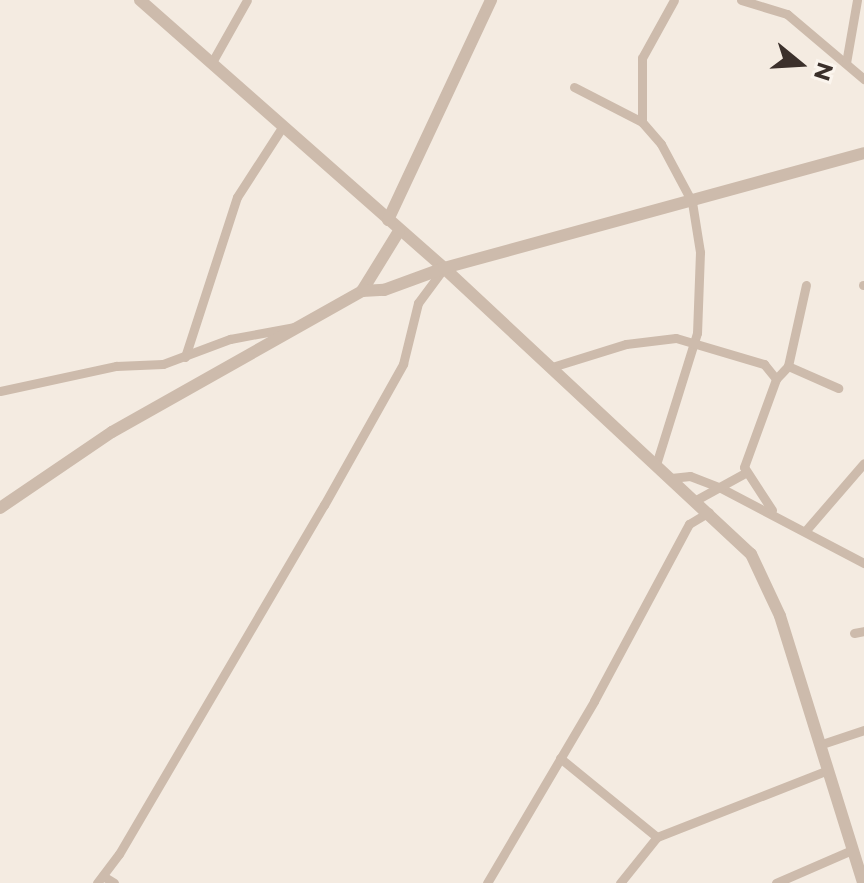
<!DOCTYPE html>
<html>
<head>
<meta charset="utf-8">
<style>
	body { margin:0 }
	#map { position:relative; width:864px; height:883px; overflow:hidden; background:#f4ebe1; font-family:Montserrat,sans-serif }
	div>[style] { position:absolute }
	.minor>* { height:9px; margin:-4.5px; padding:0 4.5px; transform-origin:4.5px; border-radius:4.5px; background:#cdbbac }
	.tertiary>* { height:12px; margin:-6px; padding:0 6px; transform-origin:6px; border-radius:6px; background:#cdbbac }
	span { translate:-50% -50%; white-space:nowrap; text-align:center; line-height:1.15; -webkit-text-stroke:8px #fbf5ee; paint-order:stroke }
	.north { position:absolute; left:760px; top:24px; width:80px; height:80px; -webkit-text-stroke:6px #fbf5ee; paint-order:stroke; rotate:108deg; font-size:22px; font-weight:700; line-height:32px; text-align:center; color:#3b302b }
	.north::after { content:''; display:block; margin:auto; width:28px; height:36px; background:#3b302b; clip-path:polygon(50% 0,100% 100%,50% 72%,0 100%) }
</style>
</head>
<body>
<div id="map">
	<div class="minor">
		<i style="left:741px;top:0;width:48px;rotate:16.9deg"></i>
		<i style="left:787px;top:14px;width:101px;rotate:40.2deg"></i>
		<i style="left:846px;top:63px;width:64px;rotate:-80.1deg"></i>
		<i style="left:211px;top:64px;width:73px;rotate:-60.6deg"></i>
		<i style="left:574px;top:87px;width:76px;rotate:27.2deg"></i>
		<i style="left:642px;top:122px;width:29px;rotate:49deg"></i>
		<i style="left:661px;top:144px;width:66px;rotate:61.9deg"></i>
		<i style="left:692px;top:202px;width:51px;rotate:80.9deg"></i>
		<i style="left:700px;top:252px;width:81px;rotate:92.1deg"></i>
		<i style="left:697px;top:333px;width:138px;rotate:107.3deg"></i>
		<i style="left:642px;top:122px;width:64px;rotate:-90deg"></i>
		<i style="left:642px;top:58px;width:66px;rotate:-61.1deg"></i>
		<i style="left:863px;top:285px;width:1px"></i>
		<i style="left:185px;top:357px;width:168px;rotate:-72deg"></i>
		<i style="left:237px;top:197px;width:81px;rotate:-57.1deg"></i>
		<i style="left:788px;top:366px;width:55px;rotate:23.7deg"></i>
		<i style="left:552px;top:367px;width:77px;rotate:-17.3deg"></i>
		<i style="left:626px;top:344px;width:50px;rotate:-6.8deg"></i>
		<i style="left:676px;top:338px;width:92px;rotate:16.5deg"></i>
		<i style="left:764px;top:364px;width:19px;rotate:51deg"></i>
		<i style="left:0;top:391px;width:119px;rotate:-12.2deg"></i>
		<i style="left:116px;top:366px;width:47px;rotate:-2.4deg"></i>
		<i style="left:163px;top:364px;width:72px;rotate:-20.5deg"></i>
		<i style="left:230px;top:339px;width:66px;rotate:-10.5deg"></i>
		<i style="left:671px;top:478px;width:19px;rotate:-6deg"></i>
		<i style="left:690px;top:476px;width:31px;rotate:21deg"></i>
		<i style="left:719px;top:487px;width:164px;rotate:27.7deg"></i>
		<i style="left:696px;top:500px;width:56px;rotate:-28.9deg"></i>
		<i style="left:772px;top:510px;width:51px;rotate:-123.1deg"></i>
		<i style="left:744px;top:467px;width:94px;rotate:-70deg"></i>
		<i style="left:776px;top:379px;width:18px;rotate:-47deg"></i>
		<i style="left:788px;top:366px;width:83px;rotate:-77.5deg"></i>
		<i style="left:807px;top:529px;width:87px;rotate:-49.2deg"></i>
		<i style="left:854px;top:633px;width:10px;rotate:-11deg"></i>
		<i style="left:822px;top:744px;width:44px;rotate:-18.4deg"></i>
		<i style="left:560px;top:758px;width:125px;rotate:39.2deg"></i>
		<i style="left:657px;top:837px;width:184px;rotate:-21.4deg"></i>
		<i style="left:103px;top:876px;width:13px;rotate:32deg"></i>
		<i style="left:97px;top:883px;width:36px;rotate:-53deg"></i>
		<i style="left:119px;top:854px;width:405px;rotate:-59.6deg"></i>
		<i style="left:324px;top:505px;width:162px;rotate:-60.7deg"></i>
		<i style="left:403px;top:364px;width:63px;rotate:-76.2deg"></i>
		<i style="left:418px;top:303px;width:44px;rotate:-53.4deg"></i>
		<i style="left:487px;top:883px;width:211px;rotate:-59.5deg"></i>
		<i style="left:594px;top:701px;width:201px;rotate:-61.8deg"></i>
		<i style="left:689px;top:524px;width:23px;rotate:-31deg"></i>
		<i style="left:620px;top:883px;width:59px;rotate:-51.2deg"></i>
		<i style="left:776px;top:883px;width:83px;rotate:-23.5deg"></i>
	</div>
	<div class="tertiary">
		<i style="left:140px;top:0;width:405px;rotate:41.4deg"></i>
		<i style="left:444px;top:268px;width:420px;rotate:43deg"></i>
		<i style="left:751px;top:554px;width:68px;rotate:64.9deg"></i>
		<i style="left:780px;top:616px;width:280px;rotate:72.7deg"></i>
		<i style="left:388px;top:220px;width:243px;rotate:-64.9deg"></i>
		<i style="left:362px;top:291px;width:70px;rotate:-58.3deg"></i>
		<i style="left:0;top:508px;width:135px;rotate:-34.2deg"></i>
		<i style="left:112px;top:432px;width:287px;rotate:-29.4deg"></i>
		<i style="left:362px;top:291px;width:22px;rotate:-3deg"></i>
		<i style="left:384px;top:290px;width:64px;rotate:-20.1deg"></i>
		<i style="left:444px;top:268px;width:435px;rotate:-15.3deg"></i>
	</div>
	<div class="north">N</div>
</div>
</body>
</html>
